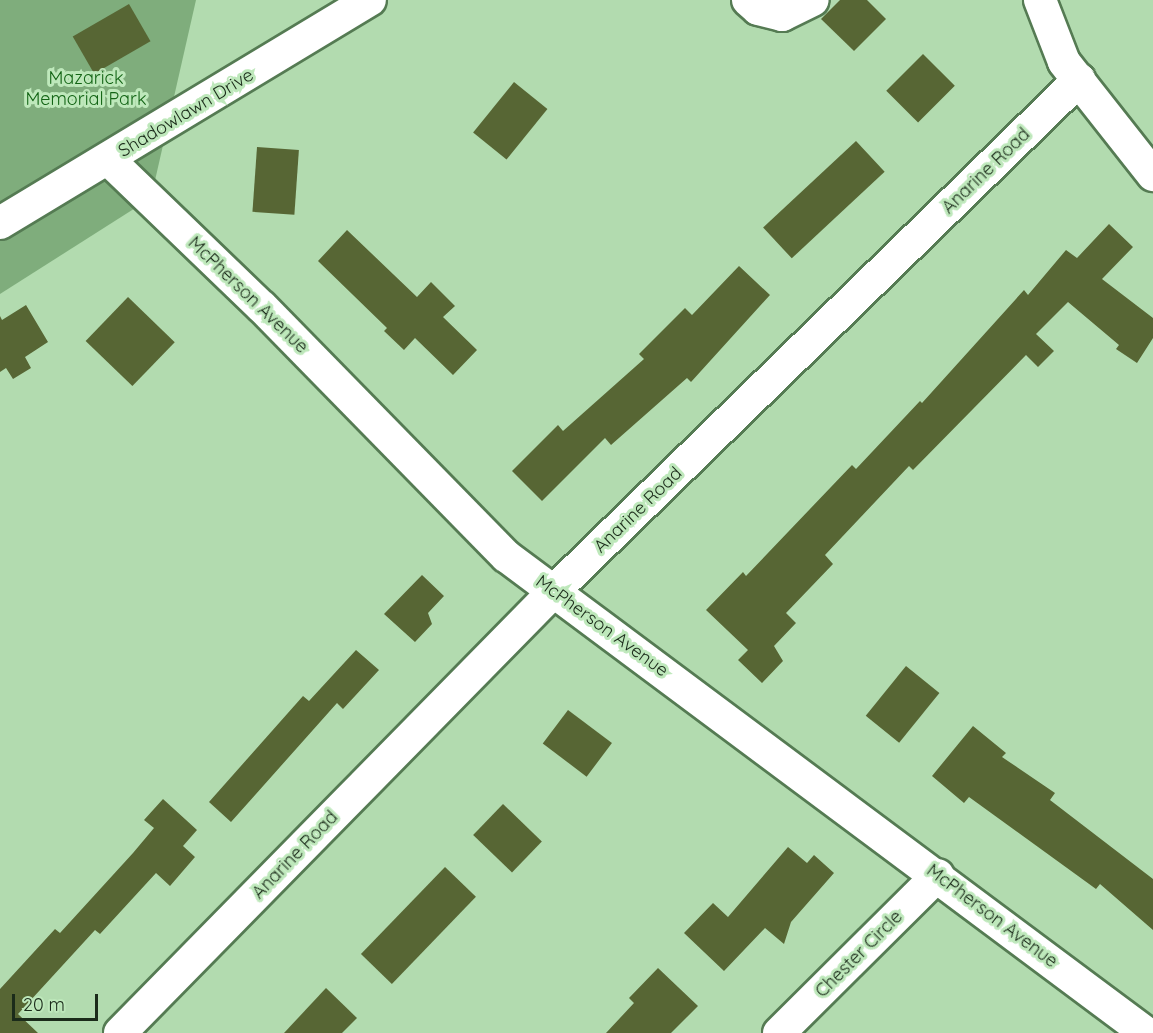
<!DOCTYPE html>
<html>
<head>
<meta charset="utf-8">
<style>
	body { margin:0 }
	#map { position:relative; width:1153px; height:1033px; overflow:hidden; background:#b2dbaf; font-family:Quicksand,sans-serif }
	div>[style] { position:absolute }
	.green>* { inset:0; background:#7fad7c }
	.building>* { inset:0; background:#576634; transform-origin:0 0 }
	.roads { filter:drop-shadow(2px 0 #557b53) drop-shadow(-2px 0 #557b53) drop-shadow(0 2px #557b53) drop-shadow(0 -2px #557b53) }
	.street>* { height:32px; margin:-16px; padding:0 16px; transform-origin:16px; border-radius:16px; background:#fff }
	span { translate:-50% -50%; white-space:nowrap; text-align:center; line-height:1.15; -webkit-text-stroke:6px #bee8bb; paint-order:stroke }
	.park-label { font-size:18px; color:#136415 }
	.street-label { font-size:18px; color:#1b2b1a }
	.scale { position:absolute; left:12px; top:994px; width:86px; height:27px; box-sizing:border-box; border:3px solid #1b2b1a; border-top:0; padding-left:8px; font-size:18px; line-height:21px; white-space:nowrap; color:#1b2b1a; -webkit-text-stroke:4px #bee8bb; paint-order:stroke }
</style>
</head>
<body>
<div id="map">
	<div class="green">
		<i style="clip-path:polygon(0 0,196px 0,151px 198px,0 294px)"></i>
	</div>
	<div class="building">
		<i style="clip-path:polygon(840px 0,867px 0,886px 19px,854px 51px,821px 19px)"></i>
		<i style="left:129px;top:4px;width:43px;height:65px;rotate:60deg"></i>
		<i style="left:923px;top:54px;width:45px;height:52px;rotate:45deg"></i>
		<i style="left:514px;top:82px;width:43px;height:65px;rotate:39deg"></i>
		<i style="left:856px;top:141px;width:42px;height:127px;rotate:47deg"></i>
		<i style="left:257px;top:147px;width:42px;height:65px;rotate:4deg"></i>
		<i style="clip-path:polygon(1109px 224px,1133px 247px,1102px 279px,1153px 318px,1153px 338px,1137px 363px,1116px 349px,1119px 345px,1068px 302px,1036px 334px,1054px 351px,1038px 367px,1026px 355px,913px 470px,909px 466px,825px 555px,833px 564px,786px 613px,796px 623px,774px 646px,783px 661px,762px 683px,738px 660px,748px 650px,706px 610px,743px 572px,746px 576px,852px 465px,856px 469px,920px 401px,922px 403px,1024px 290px,1028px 295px,1066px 250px,1077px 258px)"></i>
		<i style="clip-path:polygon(347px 230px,417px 297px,431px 282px,455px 306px,443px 317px,477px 350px,453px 375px,415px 338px,404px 350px,384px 331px,387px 328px,318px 261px)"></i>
		<i style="clip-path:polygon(739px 266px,770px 295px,691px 382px,687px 378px,611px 445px,605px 438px,542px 501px,512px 471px,558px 425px,563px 431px,644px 359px,639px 354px,685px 308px,692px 315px)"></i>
		<i style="left:128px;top:297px;width:65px;height:61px;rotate:44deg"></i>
		<i style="clip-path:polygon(26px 305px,48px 342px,25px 357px,31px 368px,13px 379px,6px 368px,0 372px,0 316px,2px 320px)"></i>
		<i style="clip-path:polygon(422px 575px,444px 596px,428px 613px,432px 624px,415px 642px,384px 614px)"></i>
		<i style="clip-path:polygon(356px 650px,379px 670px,343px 709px,337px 703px,231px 822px,209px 802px,303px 696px,309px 701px)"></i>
		<i style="left:906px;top:666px;width:43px;height:64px;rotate:39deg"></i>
		<i style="left:568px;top:710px;width:55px;height:42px;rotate:37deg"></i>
		<i style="clip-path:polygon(973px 726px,1006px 753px,1002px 757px,1055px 793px,1050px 800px,1153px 879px,1153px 930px,1100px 884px,1096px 889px,969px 797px,964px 803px,932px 776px)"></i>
		<i style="clip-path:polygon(163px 799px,197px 830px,183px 846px,195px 857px,170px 886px,156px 873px,100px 934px,95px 930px,18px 1014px,38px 1033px,0 1033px,0 989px,55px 929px,60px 933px,133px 853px,154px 828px,144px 820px)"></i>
		<i style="left:503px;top:804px;width:54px;height:43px;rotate:44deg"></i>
		<i style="clip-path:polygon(788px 847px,807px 863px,814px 855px,834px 873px,791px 922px,784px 944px,765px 928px,724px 971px,684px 933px,713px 903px,728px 917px)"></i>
		<i style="left:445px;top:867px;width:43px;height:121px;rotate:44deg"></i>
		<i style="clip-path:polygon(658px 968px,698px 1006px,671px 1033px,606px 1033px,634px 1003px,629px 998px)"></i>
		<i style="clip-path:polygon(326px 988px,357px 1018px,342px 1033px,284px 1033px)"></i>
	</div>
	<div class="roads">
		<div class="street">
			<i style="left:748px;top:0;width:13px;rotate:42deg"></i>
			<i style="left:758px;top:9px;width:25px;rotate:14deg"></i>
			<i style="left:782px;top:15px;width:34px;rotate:-26deg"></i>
			<i style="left:1040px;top:0;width:66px;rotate:68.8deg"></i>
			<i style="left:1064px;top:62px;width:144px;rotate:51.8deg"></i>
			<i style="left:109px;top:160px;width:212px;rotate:43.9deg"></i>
			<i style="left:262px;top:307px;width:349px;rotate:45.6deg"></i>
			<i style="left:506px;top:556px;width:798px;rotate:36.7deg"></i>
			<i style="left:0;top:223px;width:432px;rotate:-31.1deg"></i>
			<i style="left:120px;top:1033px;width:619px;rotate:-45.52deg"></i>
			<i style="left:554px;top:591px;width:733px;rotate:-44.23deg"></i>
			<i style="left:779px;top:1033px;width:224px;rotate:-44.8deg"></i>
		</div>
	</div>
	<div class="park-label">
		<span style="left:86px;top:89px">Mazarick<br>Memorial Park</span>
	</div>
	<div class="street-label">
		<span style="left:186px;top:113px;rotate:-31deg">Shadowlawn Drive</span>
		<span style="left:986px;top:171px;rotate:-44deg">Anarine Road</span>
		<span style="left:248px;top:295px;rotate:44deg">McPherson Avenue</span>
		<span style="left:638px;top:510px;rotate:-44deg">Anarine Road</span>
		<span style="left:602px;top:626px;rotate:36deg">McPherson Avenue</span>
		<span style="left:295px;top:855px;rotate:-46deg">Anarine Road</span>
		<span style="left:992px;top:916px;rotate:37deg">McPherson Avenue</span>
		<span style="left:859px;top:954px;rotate:-45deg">Chester Circle</span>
	</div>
	<div class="scale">20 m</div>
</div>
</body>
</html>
